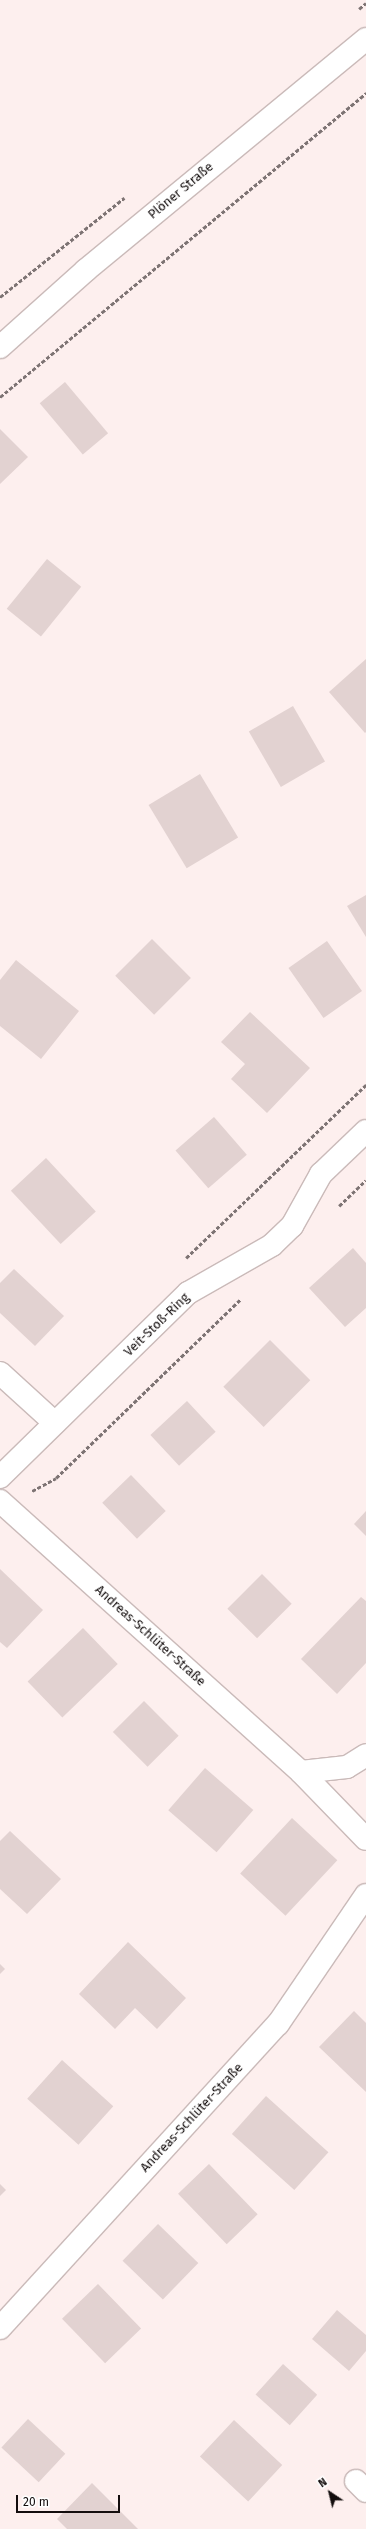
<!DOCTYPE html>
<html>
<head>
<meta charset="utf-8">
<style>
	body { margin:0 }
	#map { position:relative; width:366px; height:2529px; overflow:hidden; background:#fdefee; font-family:"Fira Sans",sans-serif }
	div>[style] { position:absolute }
	.building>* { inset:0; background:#e2d2d1; transform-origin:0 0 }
	.path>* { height:2.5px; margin-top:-1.25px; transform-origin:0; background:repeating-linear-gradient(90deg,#7d7373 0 4px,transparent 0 6px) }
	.roads { filter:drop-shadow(1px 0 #cabab9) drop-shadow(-1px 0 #cabab9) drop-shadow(0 1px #cabab9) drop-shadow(0 -1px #cabab9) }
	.minor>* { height:22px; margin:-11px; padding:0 11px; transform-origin:11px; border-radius:11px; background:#fff }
	.major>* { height:22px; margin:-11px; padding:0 11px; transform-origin:11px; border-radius:11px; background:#fff }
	span { translate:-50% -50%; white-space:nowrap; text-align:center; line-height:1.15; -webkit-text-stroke:3.5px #fff; paint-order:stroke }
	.street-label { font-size:13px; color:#130d0d }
	.north { position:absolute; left:310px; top:2473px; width:40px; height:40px; -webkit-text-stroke:3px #fff; paint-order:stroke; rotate:325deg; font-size:11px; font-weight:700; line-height:16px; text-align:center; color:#130d0d }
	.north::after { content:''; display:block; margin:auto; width:14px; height:18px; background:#130d0d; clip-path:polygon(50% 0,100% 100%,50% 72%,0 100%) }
	.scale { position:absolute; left:16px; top:2495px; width:104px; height:18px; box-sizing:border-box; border:2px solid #130d0d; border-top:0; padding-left:5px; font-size:12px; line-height:14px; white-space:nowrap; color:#130d0d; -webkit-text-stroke:3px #fff; paint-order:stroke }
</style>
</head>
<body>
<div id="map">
	<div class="building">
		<i style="left:65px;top:382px;width:67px;height:33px;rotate:50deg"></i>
		<i style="clip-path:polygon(0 429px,28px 457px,0 484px)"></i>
		<i style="left:47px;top:559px;width:44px;height:64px;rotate:39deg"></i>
		<i style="clip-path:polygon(366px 659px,366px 732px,365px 733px,329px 692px)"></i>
		<i style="left:293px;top:706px;width:64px;height:51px;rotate:60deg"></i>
		<i style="left:200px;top:774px;width:74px;height:60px;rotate:59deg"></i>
		<i style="clip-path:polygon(366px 895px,366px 937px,347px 906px)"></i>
		<i style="left:152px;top:939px;width:55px;height:52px;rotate:45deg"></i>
		<i style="left:327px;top:941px;width:61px;height:47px;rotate:55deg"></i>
		<i style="clip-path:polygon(16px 960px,79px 1011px,41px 1059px,0 1026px,0 980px)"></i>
		<i style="clip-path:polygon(250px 1012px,310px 1068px,267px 1113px,231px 1079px,245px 1064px,221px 1042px)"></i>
		<i style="left:214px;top:1117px;width:50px;height:51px;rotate:49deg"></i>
		<i style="left:46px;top:1158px;width:73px;height:48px;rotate:47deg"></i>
		<i style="clip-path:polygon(353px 1248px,366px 1263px,366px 1308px,345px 1327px,309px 1288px)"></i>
		<i style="clip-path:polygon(14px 1269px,64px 1316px,35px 1346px,0 1313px,0 1283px)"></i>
		<i style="left:270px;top:1340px;width:57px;height:66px;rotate:45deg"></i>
		<i style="left:187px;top:1401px;width:42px;height:50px;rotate:47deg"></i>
		<i style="left:131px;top:1475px;width:50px;height:40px;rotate:46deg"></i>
		<i style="clip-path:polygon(366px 1511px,366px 1536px,354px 1524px)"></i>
		<i style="clip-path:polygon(0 1569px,43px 1610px,7px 1648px,0 1642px)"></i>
		<i style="left:262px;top:1574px;width:42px;height:49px;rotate:45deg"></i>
		<i style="clip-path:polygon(361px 1597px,366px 1601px,366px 1663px,337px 1694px,301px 1659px)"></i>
		<i style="left:83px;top:1628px;width:50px;height:77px;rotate:46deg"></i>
		<i style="left:144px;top:1701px;width:49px;height:44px;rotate:45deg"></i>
		<i style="left:205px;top:1768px;width:64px;height:56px;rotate:41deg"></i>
		<i style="left:292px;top:1818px;width:62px;height:76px;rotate:43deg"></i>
		<i style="clip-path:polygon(10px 1831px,61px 1879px,27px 1914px,0 1889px,0 1841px)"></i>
		<i style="clip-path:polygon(128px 1942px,186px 1998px,157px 2029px,135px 2008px,115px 2029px,79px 1994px)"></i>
		<i style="clip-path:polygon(0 1964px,5px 1969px,0 1974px)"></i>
		<i style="clip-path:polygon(354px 2011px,366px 2023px,366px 2092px,319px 2047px)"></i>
		<i style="left:62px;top:2060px;width:69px;height:52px;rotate:42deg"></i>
		<i style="left:266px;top:2096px;width:84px;height:51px;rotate:42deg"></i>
		<i style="left:209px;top:2164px;width:70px;height:43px;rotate:46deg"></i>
		<i style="clip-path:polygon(0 2184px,6px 2190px,0 2196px)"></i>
		<i style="left:158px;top:2224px;width:56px;height:51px;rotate:44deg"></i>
		<i style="left:98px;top:2284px;width:62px;height:50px;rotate:46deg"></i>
		<i style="clip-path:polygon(337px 2310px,366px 2335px,366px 2351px,349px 2371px,312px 2339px)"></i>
		<i style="left:283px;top:2364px;width:46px;height:41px;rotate:42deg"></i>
		<i style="left:28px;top:2419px;width:51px;height:39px;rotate:43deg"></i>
		<i style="left:234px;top:2420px;width:66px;height:50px;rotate:43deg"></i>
		<i style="clip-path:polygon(92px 2483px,138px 2529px,67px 2529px,57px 2519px)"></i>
	</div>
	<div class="path">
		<i style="left:359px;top:9px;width:9px;rotate:-41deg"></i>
		<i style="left:0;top:297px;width:159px;rotate:-38.6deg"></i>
		<i style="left:0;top:397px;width:476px;rotate:-39.7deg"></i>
		<i style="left:339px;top:1206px;width:37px;rotate:-44deg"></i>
		<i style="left:186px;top:1258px;width:250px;rotate:-43.9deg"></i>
		<i style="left:32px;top:1491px;width:27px;rotate:-28deg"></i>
		<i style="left:56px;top:1478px;width:257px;rotate:-44.1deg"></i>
	</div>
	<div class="roads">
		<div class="minor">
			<i style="left:0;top:1373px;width:74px;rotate:42.3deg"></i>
			<i style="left:0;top:1477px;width:263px;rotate:-44.4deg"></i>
			<i style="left:188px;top:1293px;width:97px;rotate:-29.7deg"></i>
			<i style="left:272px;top:1245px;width:28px;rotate:-44deg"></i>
			<i style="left:292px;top:1226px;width:60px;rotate:-60.9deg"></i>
			<i style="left:321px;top:1174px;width:62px;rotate:-43.7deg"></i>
			<i style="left:0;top:1501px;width:405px;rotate:42deg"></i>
			<i style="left:301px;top:1772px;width:46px;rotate:-6.2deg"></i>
			<i style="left:347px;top:1767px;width:22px;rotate:-32deg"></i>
			<i style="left:301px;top:1772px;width:93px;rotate:45.9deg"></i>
			<i style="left:0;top:2328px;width:412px;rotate:-47.6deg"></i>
			<i style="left:278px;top:2024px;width:156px;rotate:-55.7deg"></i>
			<i style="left:356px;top:2481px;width:14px;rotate:45deg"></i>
		</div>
		<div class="major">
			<i style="left:0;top:347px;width:115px;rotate:-41.8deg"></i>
			<i style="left:86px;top:270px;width:363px;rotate:-39.5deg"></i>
		</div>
	</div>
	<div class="street-label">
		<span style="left:181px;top:191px;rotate:-40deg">Plöner Straße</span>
		<span style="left:157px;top:1325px;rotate:-44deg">Veit-Stoß-Ring</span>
		<span style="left:150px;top:1636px;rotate:42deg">Andreas-Schlüter-Straße</span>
		<span style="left:192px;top:2118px;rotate:-47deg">Andreas-Schlüter-Straße</span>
	</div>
	<div class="north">N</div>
	<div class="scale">20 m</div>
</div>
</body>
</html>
